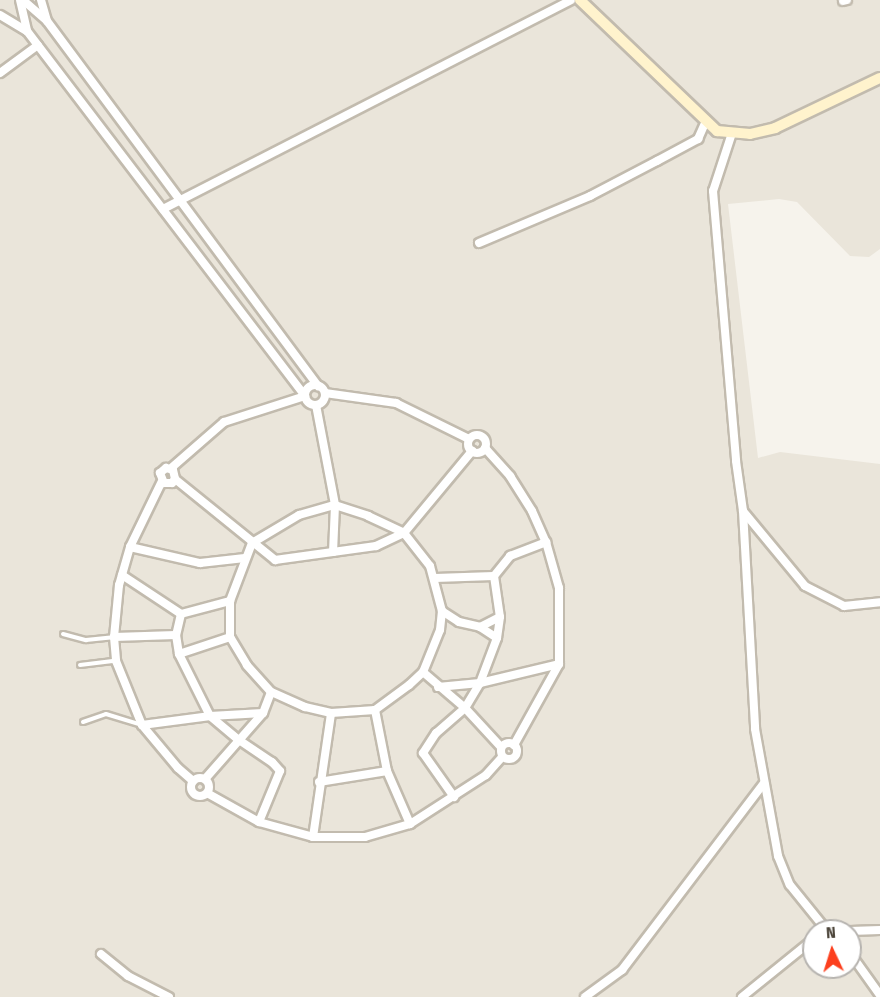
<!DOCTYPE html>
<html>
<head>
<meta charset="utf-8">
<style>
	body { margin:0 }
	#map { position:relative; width:880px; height:997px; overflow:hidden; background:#f6f3ec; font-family:"Fira Sans Condensed",sans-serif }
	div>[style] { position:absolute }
	.residential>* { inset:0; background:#eae5da }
	.roads { filter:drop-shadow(2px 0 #c2bbae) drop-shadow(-2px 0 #c2bbae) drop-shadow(0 2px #c2bbae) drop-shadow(0 -2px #c2bbae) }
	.lane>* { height:4px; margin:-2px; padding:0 2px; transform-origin:2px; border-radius:2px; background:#fff }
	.street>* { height:8px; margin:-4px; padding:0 4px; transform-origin:4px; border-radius:4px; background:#fff }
	.street>.ring { margin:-4px; padding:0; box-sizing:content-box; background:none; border:8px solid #fff; border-radius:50% }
	.secondary>* { height:10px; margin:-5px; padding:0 5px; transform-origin:5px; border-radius:5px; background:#fff3cd }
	span { translate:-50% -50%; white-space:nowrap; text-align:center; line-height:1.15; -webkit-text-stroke:5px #fff; paint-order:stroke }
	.north { position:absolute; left:802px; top:919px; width:60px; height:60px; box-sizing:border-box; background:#fff; border:2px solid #b7b4b0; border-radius:50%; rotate:356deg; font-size:16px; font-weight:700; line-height:24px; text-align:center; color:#4b4439 }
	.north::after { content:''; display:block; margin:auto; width:21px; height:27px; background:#fc3f1d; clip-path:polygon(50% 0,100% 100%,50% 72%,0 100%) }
</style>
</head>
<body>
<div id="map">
	<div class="residential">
		<i style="clip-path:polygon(evenodd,0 0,880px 0,880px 249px,869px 257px,850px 256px,797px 202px,779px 199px,728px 204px,758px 458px,780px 452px,880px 464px,880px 997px,0 997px,0 0,814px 931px,850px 931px,850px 967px,814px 967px,814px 931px)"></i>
	</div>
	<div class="roads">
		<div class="lane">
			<i style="left:63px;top:634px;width:24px;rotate:15deg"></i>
			<i style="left:86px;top:640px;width:27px;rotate:-6deg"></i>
			<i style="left:80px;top:665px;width:35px;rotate:-7deg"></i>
			<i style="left:83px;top:722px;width:24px;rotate:-19deg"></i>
			<i style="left:106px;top:714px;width:38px;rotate:17deg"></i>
		</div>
		<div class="street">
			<i style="left:20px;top:0;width:32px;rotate:77deg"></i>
			<i style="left:23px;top:0;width:30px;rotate:41deg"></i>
			<i style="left:41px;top:0;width:22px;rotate:74deg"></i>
			<i style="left:47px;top:21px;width:455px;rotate:53.4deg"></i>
			<i style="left:843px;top:1px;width:4px;rotate:-14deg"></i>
			<i style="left:0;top:15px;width:31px;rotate:31deg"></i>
			<i style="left:27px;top:31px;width:459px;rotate:52.7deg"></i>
			<i style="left:305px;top:396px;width:85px;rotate:162.2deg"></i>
			<i style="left:224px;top:422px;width:70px;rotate:139deg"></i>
			<i style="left:0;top:73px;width:47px;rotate:-36.4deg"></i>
			<i style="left:732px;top:133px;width:61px;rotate:108.1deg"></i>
			<i style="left:713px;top:191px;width:271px;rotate:85.1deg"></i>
			<i style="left:736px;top:461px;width:50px;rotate:82deg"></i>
			<i style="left:743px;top:511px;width:218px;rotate:86.8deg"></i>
			<i style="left:755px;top:729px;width:129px;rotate:79.7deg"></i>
			<i style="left:778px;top:856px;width:31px;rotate:68deg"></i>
			<i style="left:790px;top:885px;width:54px;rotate:51deg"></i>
			<i style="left:824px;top:927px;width:10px;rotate:24deg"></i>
			<i style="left:163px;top:209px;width:458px;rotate:-27.1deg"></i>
			<i style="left:479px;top:243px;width:121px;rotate:-22.9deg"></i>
			<i style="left:590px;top:196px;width:76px;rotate:-27.6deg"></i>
			<i style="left:657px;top:161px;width:47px;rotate:-28.2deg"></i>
			<i style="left:698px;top:139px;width:20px;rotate:-66deg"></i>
			<i class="ring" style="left:305px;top:385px;width:12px;height:12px"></i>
			<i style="left:325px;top:393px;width:72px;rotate:8deg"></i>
			<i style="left:396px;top:403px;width:81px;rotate:26.3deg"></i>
			<i style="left:316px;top:405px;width:102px;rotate:79.2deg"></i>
			<i style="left:335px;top:505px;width:47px;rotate:92.4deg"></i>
			<i class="ring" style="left:468px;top:435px;width:10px;height:10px"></i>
			<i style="left:485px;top:448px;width:38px;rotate:48deg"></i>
			<i style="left:510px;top:476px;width:41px;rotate:57.8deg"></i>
			<i style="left:532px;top:511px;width:34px;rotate:66deg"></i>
			<i style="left:546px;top:542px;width:48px;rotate:74.2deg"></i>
			<i style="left:559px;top:588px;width:76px;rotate:90deg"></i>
			<i style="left:559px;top:664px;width:93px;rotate:119.1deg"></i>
			<i style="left:175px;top:479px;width:5px;rotate:127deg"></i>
			<i style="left:172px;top:483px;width:8px;rotate:180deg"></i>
			<i style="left:164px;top:483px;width:11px;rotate:-112deg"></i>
			<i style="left:160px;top:473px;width:8px;rotate:-40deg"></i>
			<i style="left:166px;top:468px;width:7px;rotate:16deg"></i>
			<i style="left:173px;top:470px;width:9px;rotate:77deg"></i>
			<i style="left:175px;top:479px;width:129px;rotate:39deg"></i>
			<i style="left:275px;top:560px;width:102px;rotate:-7.9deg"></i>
			<i style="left:376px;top:546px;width:31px;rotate:-25deg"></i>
			<i style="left:404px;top:533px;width:107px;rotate:-50.3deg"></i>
			<i style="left:162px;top:481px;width:73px;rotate:115.9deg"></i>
			<i style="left:130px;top:547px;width:40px;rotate:106deg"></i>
			<i style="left:119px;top:585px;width:52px;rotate:95.5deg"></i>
			<i style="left:114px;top:637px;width:24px;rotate:85deg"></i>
			<i style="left:116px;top:661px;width:69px;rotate:67.9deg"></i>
			<i style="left:142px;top:725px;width:56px;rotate:50.1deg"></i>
			<i style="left:178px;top:768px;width:20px;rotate:41deg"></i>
			<i style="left:335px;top:505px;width:35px;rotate:18deg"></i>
			<i style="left:368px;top:516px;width:40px;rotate:25deg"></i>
			<i style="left:404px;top:533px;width:42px;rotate:51.8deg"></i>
			<i style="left:430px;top:566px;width:47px;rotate:75.1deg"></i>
			<i style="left:442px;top:611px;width:19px;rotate:96deg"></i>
			<i style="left:440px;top:630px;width:45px;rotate:112deg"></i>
			<i style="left:423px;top:672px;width:19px;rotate:137deg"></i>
			<i style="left:409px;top:685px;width:42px;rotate:143.7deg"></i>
			<i style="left:375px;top:710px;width:44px;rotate:176.1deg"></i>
			<i style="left:331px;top:713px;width:27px;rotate:-167deg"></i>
			<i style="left:305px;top:707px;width:37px;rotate:-156deg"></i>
			<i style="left:271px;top:692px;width:36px;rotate:-132deg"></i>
			<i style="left:247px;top:665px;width:33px;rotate:-121deg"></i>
			<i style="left:230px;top:637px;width:36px;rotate:-90deg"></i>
			<i style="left:230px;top:601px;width:62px;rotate:-69.2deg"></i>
			<i style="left:252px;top:543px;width:55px;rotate:-30.8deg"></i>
			<i style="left:299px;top:515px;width:37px;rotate:-16deg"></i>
			<i style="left:743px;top:511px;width:97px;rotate:50.4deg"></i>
			<i style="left:805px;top:586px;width:44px;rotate:27.1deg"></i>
			<i style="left:844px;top:606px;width:36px;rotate:-6deg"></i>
			<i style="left:130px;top:547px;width:72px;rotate:12.9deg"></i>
			<i style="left:200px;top:563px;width:45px;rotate:-6.3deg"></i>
			<i style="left:122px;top:575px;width:71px;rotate:33.5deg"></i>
			<i style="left:181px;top:614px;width:51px;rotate:-14.9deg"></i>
			<i style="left:494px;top:576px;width:26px;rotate:-51deg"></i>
			<i style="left:510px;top:556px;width:39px;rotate:-21deg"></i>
			<i style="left:435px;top:578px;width:59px;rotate:-1.9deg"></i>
			<i style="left:494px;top:576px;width:41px;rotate:81.7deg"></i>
			<i style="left:500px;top:617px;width:21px;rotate:98deg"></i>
			<i style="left:442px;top:611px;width:20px;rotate:33deg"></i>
			<i style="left:459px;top:622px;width:22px;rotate:13deg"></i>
			<i style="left:480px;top:627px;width:20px;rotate:33deg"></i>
			<i style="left:497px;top:638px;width:48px;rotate:110.7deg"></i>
			<i style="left:181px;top:614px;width:22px;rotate:103deg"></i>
			<i style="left:176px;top:635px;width:19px;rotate:81deg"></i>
			<i style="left:179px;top:654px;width:69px;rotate:63.4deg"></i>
			<i style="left:210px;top:716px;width:38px;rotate:40deg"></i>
			<i style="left:239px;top:740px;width:40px;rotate:34deg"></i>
			<i style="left:272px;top:762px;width:12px;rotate:48deg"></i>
			<i style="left:280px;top:771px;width:55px;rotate:112.4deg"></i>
			<i style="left:480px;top:627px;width:22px;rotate:-27deg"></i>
			<i style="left:114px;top:637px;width:62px;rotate:-1.8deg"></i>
			<i style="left:179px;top:654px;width:54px;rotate:-18.4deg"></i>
			<i style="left:423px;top:672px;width:55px;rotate:40.6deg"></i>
			<i style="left:465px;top:708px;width:53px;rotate:47.3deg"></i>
			<i style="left:480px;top:683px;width:81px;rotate:-13.5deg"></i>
			<i style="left:438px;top:687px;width:42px;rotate:-5.4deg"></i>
			<i style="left:480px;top:683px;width:29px;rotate:121deg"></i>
			<i style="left:465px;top:708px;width:38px;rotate:139deg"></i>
			<i style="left:436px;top:733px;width:24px;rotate:123deg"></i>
			<i style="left:423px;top:753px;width:54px;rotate:54.8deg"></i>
			<i style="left:375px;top:710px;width:62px;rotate:78.9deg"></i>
			<i style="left:142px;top:725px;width:69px;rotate:-7.5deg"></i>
			<i style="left:210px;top:716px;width:53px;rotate:-3.2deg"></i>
			<i class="ring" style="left:501px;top:743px;width:8px;height:8px"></i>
			<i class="ring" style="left:191px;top:778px;width:10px;height:10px"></i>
			<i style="left:205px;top:779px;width:88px;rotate:-48.7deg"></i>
			<i style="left:263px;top:713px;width:22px;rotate:-69deg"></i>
			<i style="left:319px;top:782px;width:69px;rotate:-9.2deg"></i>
			<i style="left:387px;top:771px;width:58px;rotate:66.5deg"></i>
			<i style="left:207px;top:793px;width:60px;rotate:29.1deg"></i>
			<i style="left:259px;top:822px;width:56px;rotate:15.5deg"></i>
			<i style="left:313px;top:837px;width:52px"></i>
			<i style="left:365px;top:837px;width:47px;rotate:-16.1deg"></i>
			<i style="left:410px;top:824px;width:90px;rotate:-32.8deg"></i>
			<i style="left:486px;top:775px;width:24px;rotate:-48deg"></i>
			<i style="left:313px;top:837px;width:125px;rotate:-81.7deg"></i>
			<i style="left:850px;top:931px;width:30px;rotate:-2deg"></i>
			<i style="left:850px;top:953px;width:52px;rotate:54.5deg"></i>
			<i style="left:101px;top:954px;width:35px;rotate:39deg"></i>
			<i style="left:128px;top:976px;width:46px;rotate:27.1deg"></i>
			<i style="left:585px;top:997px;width:46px;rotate:-36.1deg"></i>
			<i style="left:622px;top:970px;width:235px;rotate:-52.8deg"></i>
			<i style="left:742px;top:997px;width:92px;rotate:-38.9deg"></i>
		</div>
		<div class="secondary">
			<i style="left:580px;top:0;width:190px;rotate:43.7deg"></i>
			<i style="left:717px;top:131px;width:33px;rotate:5deg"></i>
			<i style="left:750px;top:134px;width:26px;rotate:-13deg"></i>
			<i style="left:775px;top:128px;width:116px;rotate:-25.5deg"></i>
		</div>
	</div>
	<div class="north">N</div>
</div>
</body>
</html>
